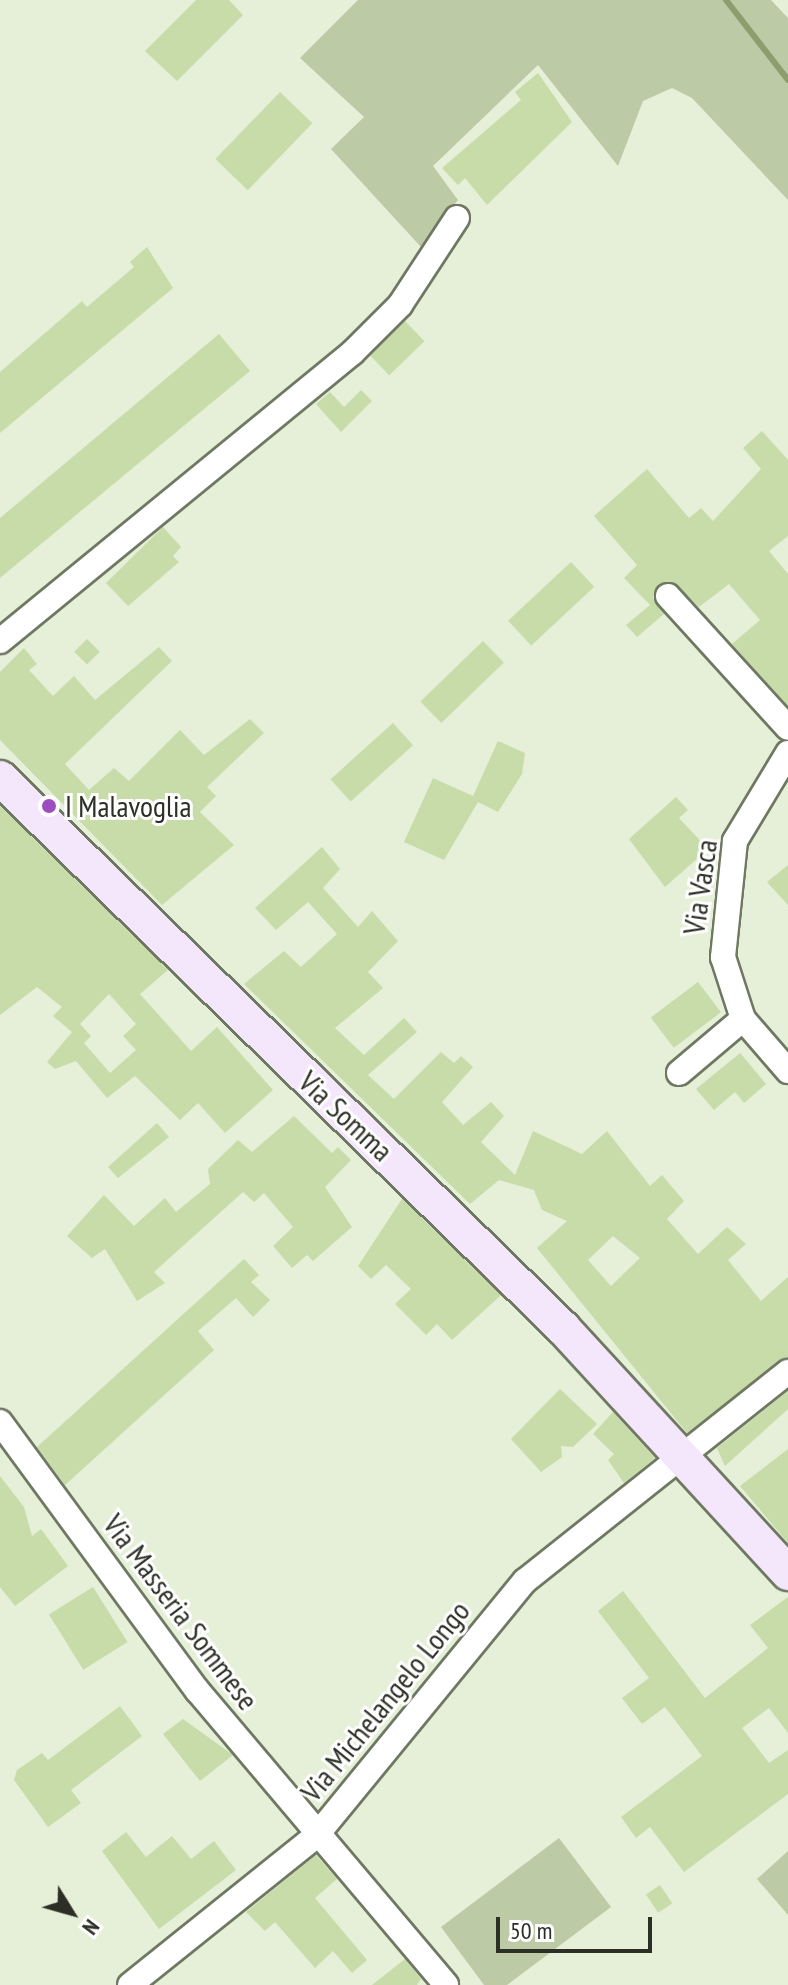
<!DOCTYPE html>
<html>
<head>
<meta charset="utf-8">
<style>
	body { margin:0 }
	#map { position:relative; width:788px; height:1985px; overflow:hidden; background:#e6efd7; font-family:"PT Sans Narrow",sans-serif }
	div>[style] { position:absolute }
	.green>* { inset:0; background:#bccba6 }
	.stream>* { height:6px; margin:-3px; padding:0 3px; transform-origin:3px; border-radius:3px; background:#8c9e6d }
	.building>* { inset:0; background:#c8dca9; transform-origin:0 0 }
	.roads { filter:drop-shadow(2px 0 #6f7862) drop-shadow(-2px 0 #6f7862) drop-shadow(0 2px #6f7862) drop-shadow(0 -2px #6f7862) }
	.street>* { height:24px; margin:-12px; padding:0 12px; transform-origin:12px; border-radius:12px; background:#fff }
	.secondary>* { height:34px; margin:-17px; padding:0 17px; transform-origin:17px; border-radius:17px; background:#f4e7fc }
	.dots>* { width:22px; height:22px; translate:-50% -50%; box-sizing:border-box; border:4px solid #fff; border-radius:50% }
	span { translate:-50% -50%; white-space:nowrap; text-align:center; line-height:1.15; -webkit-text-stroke:6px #fff; paint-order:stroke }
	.poi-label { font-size:30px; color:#2c2f26 }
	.left { translate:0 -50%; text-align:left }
	.street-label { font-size:30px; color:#2c2f26 }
	.north { position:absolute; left:32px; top:1873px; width:80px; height:80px; -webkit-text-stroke:6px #fff; paint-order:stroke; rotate:127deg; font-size:22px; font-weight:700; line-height:32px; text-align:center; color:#2c2f26 }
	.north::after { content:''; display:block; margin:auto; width:28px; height:36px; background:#2c2f26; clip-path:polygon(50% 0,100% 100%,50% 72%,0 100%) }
	.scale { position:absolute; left:496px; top:1917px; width:156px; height:36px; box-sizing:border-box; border:4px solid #2c2f26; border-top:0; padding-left:10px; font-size:24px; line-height:28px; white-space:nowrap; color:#2c2f26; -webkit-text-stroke:6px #fff; paint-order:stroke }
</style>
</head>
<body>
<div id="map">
	<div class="green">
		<i style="clip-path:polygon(358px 0,771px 0,788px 18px,788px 200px,692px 98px,672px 88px,643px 101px,618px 166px,538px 65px,433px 166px,458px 200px,421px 247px,331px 149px,364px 117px,300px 58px)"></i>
		<i style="clip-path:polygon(559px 1838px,611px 1907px,507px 1985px,484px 1985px,441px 1927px)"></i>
		<i style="clip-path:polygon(788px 1851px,788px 1915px,757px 1879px)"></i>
	</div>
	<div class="stream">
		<i style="left:726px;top:0;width:101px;rotate:52.2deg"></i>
	</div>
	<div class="building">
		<i style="clip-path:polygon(196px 0,229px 0,243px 15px,177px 81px,145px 51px)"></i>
		<i style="clip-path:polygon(538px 73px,572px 122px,487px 205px,465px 178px,458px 185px,442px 168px,521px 100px,515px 92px)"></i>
		<i style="left:280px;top:92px;width:45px;height:93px;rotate:44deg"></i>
		<i style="clip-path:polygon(147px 247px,173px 288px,0 433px,0 372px,82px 301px,87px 307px,134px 267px,130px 262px)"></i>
		<i style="left:405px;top:321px;width:28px;height:49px;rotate:46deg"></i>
		<i style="clip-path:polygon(219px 334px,250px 371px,0 578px,0 518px)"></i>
		<i style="clip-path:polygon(361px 390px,372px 401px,341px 432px,316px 404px,330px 392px,344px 407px)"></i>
		<i style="clip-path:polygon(762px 431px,788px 460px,788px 536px,769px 551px,788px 574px,788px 706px,732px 644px,760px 620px,729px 584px,699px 607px,673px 582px,659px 584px,653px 598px,664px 614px,637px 637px,626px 625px,650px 605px,624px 578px,637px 565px,594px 516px,647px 469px,689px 518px,701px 508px,713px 521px,761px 469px,743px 448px)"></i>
		<i style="clip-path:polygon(163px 527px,181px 547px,173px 556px,179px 562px,128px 606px,106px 583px)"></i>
		<i style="left:571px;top:562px;width:34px;height:86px;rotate:47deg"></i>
		<i style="left:87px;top:639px;width:18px;height:18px;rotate:45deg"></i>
		<i style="left:483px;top:641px;width:30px;height:87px;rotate:46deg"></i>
		<i style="clip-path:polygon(159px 647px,172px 661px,65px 764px,89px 790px,114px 768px,129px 781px,180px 730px,204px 755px,250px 719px,264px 733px,207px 787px,216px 796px,200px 812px,234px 845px,162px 905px,0 740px,0 672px,24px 648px,37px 664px,29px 670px,53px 696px,74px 676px,95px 700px)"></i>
		<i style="left:393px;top:723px;width:30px;height:84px;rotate:48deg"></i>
		<i style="clip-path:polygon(498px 741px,525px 753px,522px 774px,498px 812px,478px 802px,444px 860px,404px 842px,433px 778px,473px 796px)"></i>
		<i style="clip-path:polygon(676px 797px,688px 810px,679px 818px,708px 849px,665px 887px,629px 839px)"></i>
		<i style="clip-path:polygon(evenodd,0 806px,168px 970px,140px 994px,191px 1051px,217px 1027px,273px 1090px,225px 1133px,198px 1103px,180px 1120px,135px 1076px,107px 1098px,76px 1061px,55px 1069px,47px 1062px,72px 1032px,53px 1016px,62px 1007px,37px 987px,0 1015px,0 806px,109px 994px,136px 1024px,123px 1036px,136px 1050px,110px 1073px,84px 1043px,91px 1036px,80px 1024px,109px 994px)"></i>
		<i style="clip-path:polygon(evenodd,322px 847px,340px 869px,323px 888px,358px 927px,372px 911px,398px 941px,368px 972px,383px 988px,335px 1028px,364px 1055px,404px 1018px,417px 1032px,368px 1075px,394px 1099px,441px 1052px,454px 1063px,461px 1056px,473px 1067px,442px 1102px,463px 1125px,491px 1102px,504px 1116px,481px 1142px,515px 1175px,533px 1131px,582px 1154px,607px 1131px,650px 1186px,662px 1175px,684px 1201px,667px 1219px,698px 1254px,727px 1227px,746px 1244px,728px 1260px,761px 1301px,788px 1277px,788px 1357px,687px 1433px,537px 1248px,567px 1221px,542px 1210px,534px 1190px,499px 1180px,470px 1204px,244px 984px,284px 951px,301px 967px,337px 934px,308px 902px,276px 930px,255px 908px,322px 847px,613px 1236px,640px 1258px,611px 1286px,588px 1260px,613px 1236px)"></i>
		<i style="clip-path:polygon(788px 865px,788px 905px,767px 882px)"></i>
		<i style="left:698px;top:982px;width:38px;height:59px;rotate:53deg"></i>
		<i style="clip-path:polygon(740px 1053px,766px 1084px,744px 1103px,735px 1092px,714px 1110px,696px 1089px)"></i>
		<i style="clip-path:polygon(294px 1116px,332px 1153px,338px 1147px,351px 1160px,325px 1187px,352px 1227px,313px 1261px,307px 1255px,292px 1268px,273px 1246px,293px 1227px,264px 1193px,254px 1202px,243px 1192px,154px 1272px,165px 1283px,137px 1301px,105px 1249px,92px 1258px,67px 1236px,104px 1195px,134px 1226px,165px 1198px,176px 1212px,210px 1184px,208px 1169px,238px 1140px,252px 1152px)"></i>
		<i style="clip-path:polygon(157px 1123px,169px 1137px,118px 1178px,108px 1167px)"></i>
		<i style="clip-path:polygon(402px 1199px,501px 1295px,452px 1340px,437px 1324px,426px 1335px,395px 1304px,411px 1289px,386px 1265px,371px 1279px,358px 1266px)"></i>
		<i style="clip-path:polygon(244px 1259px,259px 1275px,251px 1282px,270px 1300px,253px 1317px,236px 1298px,198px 1331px,214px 1350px,65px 1485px,37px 1447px)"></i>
		<i style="clip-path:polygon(560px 1389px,597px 1424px,573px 1447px,561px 1446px,562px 1457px,541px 1472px,511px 1439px)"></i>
		<i style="clip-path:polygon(788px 1391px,788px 1409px,725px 1466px,717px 1448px)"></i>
		<i style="clip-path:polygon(613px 1412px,655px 1458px,624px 1483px,608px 1460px,614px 1454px,593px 1434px)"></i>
		<i style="clip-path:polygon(788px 1449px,788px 1543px,740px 1486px)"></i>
		<i style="clip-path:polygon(0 1476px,24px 1507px,32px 1536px,41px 1529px,68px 1566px,15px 1606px,0 1587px)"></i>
		<i style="left:93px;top:1587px;width:65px;height:52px;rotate:58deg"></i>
		<i style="clip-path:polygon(623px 1591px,705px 1698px,768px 1648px,750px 1625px,788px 1597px,788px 1733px,769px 1708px,742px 1728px,769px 1763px,788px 1750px,788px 1794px,684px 1872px,650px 1827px,636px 1838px,621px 1817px,702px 1756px,665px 1707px,642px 1724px,622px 1698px,649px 1678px,598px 1611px)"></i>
		<i style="clip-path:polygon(120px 1706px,142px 1736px,71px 1790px,81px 1803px,48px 1827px,14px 1780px,17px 1770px,42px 1753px,48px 1760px)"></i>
		<i style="clip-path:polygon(183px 1719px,233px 1755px,200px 1781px,163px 1734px)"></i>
		<i style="clip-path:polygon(126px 1832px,146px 1857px,172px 1836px,191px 1859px,214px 1841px,236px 1870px,159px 1929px,102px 1851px)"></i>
		<i style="clip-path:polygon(316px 1855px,337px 1879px,315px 1898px,367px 1960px,352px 1973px,333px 1951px,315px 1968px,275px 1922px,265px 1931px,246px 1912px)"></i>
		<i style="left:660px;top:1885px;width:22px;height:17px;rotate:56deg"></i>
		<i style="clip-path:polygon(405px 1959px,421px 1979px,417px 1985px,372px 1985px)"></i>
	</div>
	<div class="roads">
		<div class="street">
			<i style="left:668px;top:596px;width:178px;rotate:47.7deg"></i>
			<i style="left:0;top:641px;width:455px;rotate:-39.3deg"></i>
			<i style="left:352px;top:353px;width:68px;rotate:-45deg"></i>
			<i style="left:400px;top:305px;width:104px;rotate:-56.8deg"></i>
			<i style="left:788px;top:753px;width:103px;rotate:121.1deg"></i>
			<i style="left:735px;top:841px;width:117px;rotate:95.9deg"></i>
			<i style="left:723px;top:957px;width:65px;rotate:72.1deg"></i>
			<i style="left:743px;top:1019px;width:69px;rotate:49.1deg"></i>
			<i style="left:679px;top:1073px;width:84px;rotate:-40.2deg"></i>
			<i style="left:0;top:1422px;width:333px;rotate:53.7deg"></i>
			<i style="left:197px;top:1690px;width:386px;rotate:49.8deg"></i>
			<i style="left:130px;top:1985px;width:238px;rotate:-38.7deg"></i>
			<i style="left:316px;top:1836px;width:330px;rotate:-50.7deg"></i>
			<i style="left:525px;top:1581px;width:336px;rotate:-38.5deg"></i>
		</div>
		<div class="secondary">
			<i style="left:0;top:778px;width:787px;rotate:44.33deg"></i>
			<i style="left:563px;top:1328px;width:333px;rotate:47.4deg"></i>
		</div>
	</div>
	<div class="dots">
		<i style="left:49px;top:806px;background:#9c4ebf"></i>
	</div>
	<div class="poi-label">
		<span class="left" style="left:65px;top:806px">I Malavoglia</span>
	</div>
	<div class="street-label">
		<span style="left:700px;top:887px;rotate:-82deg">Via Vasca</span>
		<span style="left:346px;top:1116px;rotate:43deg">Via Somma</span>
		<span style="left:181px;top:1612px;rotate:53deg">Via Masseria Sommese</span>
		<span style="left:385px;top:1701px;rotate:-51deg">Via Michelangelo Longo</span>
	</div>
	<div class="north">N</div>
	<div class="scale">50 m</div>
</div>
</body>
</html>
